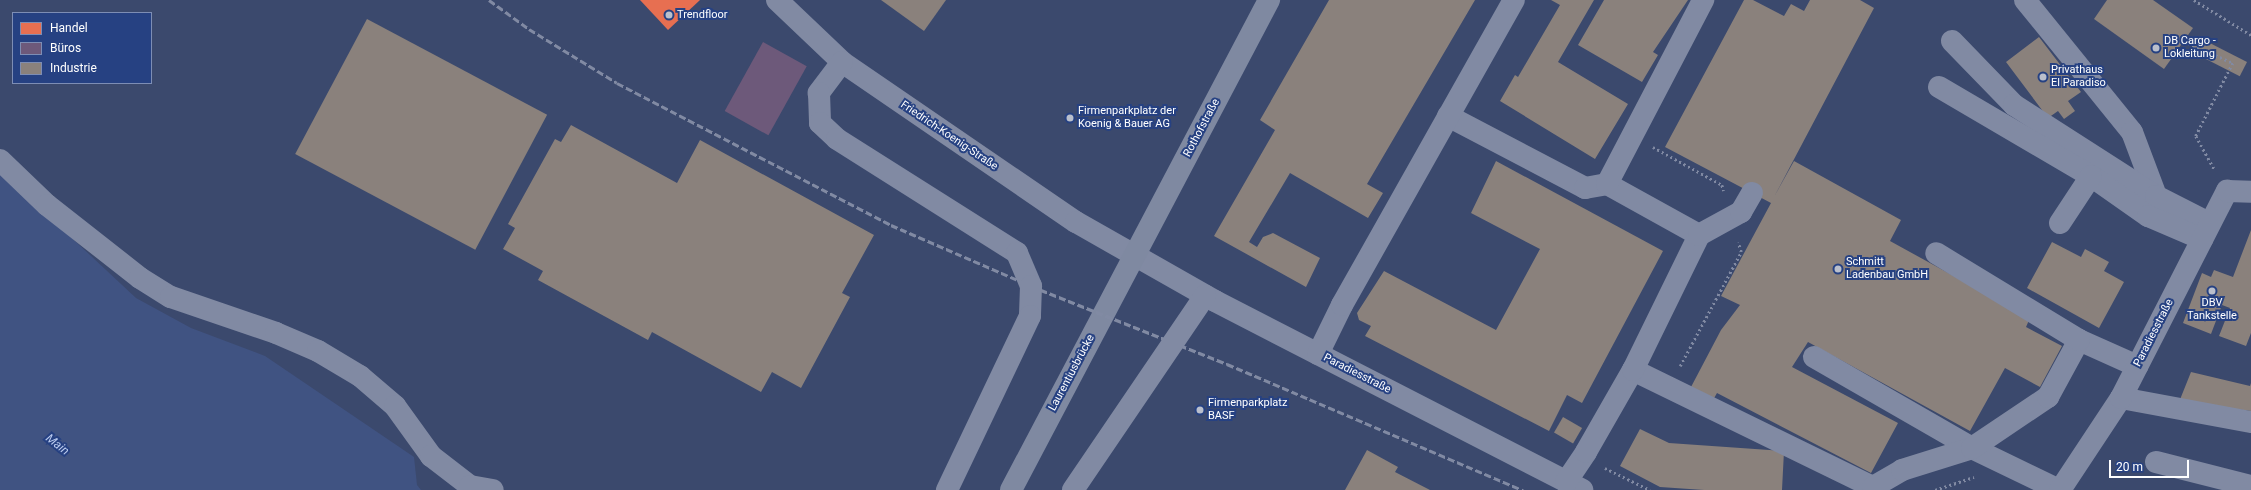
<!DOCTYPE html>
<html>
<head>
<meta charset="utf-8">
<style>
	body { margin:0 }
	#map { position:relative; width:2251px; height:490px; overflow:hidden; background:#3b496d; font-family:Roboto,sans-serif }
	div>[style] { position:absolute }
	.water>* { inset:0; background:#405382 }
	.shops>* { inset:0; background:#e76f51 }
	.offices>* { inset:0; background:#6d597a; transform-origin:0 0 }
	.industry>* { inset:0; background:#8a817c; transform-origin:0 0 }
	.path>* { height:2.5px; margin-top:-1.25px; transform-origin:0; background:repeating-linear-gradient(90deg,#818aa3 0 2px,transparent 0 5px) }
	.minor>* { height:22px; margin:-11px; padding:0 11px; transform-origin:11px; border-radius:11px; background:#818aa3 }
	.major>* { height:22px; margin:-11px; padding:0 11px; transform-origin:11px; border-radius:11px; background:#7f89a1 }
	.rail>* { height:3px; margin-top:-1.5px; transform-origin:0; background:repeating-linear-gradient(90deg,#818aa3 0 7px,transparent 0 10px) }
	.dots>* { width:11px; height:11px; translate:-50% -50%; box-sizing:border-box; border:2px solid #264182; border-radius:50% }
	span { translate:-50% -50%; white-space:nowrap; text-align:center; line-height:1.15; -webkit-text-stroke:4px #264182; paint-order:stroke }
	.poi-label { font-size:11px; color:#fff }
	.left { translate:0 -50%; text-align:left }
	.street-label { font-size:11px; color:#fff }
	.water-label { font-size:12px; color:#bacaee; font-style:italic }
	.legend { position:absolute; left:12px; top:12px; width:140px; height:72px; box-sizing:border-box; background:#264182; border:1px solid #7d8db4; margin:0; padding:5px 7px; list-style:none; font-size:12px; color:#fff }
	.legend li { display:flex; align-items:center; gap:8px; height:20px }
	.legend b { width:20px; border:1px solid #7d8db4 }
	.scale { position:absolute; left:2109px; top:460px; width:80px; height:18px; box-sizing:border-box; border:2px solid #fff; border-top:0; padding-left:5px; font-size:12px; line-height:14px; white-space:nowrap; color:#fff; -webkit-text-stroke:3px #264182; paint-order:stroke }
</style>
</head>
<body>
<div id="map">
	<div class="water">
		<i style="clip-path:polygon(0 171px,136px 298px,191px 328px,265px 356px,414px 457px,417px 485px,421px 490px,0 490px)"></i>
	</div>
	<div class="shops">
		<i style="clip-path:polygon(640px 0,700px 0,668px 30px)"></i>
	</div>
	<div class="offices">
		<i style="left:763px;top:42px;width:50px;height:79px;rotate:29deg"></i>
	</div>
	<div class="industry">
		<i style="clip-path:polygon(881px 0,946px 0,924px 31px)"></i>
		<i style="clip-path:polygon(1329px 0,1475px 0,1367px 184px,1383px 193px,1368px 218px,1290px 173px,1249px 242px,1257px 247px,1263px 237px,1273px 233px,1320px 258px,1306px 287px,1214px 236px,1275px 130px,1260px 120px)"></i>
		<i style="clip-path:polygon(1551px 0,1594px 0,1558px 62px,1628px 104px,1595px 159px,1500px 101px,1515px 75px,1518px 77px,1560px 5px)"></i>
		<i style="clip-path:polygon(1604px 0,1688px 0,1653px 52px,1658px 55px,1642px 82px,1578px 45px)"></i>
		<i style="clip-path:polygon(1744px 0,1753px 0,1784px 16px,1791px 4px,1804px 11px,1810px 0,1860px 0,1874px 8px,1774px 197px,1794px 161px,1901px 220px,1890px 241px,2030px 318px,2026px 327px,2062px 346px,2040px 387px,2005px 368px,1970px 431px,1808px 342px,1792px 367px,1898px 423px,1871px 473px,1717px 393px,1713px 400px,1691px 387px,1721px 330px,1740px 305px,1721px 296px,1771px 203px,1665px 147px)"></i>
		<i style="clip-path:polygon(2107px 0,2153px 0,2193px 28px,2164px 69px,2094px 19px)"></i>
		<i style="left:367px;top:19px;width:204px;height:153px;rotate:28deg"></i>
		<i style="clip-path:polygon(2039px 37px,2081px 92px,2068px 101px,2075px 111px,2064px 119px,2058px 111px,2048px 118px,2006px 62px)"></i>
		<i style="left:2198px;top:37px;width:55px;height:16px;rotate:27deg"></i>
		<i style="clip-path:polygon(571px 125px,677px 183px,700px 140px,874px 235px,842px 293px,850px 297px,801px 388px,772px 372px,761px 392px,652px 332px,648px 340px,538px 280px,543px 271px,503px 249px,515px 228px,508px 224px,555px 139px,561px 142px)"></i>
		<i style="clip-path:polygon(1496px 161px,1663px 251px,1582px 403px,1567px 395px,1549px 431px,1365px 336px,1371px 326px,1359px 320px,1357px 313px,1384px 271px,1496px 330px,1540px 249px,1471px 213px)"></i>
		<i style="clip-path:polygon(2251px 230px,2251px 333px,2246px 346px,2219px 336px,2230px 308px,2222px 305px,2211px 334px,2183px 323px,2202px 273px,2211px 277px,2214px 270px,2233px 277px)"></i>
		<i style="clip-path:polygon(2052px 242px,2081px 257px,2085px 249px,2109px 262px,2104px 271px,2124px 282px,2099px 328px,2027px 288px)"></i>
		<i style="clip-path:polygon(2191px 372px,2250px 386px,2251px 383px,2251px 411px,2179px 402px)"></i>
		<i style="left:1563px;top:417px;width:22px;height:18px;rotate:30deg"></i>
		<i style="clip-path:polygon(1640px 429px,1669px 443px,1784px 451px,1782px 490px,1704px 490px,1660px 487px,1620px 466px)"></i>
		<i style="clip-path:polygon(1367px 450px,1398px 467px,1395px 472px,1430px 490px,1345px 490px)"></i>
	</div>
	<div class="path">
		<i style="left:2194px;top:0;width:67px;rotate:31.6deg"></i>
		<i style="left:2188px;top:43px;width:49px;rotate:24deg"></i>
		<i style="left:2233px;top:63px;width:82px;rotate:116.9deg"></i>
		<i style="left:2196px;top:136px;width:39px;rotate:61deg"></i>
		<i style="left:1653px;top:147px;width:79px;rotate:28.8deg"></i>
		<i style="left:1722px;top:185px;width:6px;rotate:72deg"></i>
		<i style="left:1680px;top:366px;width:129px;rotate:-61.8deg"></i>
		<i style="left:1741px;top:252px;width:10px;rotate:-107deg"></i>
		<i style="left:1605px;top:468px;width:50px;rotate:26.1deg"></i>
		<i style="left:1935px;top:490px;width:41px;rotate:-18.4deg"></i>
	</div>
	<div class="minor">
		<i style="left:777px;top:0;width:90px;rotate:43.6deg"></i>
		<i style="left:842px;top:62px;width:283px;rotate:34.4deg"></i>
		<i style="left:1076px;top:222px;width:160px;rotate:29.6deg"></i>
		<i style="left:1215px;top:301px;width:413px;rotate:27.2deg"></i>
		<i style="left:2025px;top:0;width:170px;rotate:51deg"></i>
		<i style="left:2132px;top:132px;width:68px;rotate:69.4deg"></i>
		<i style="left:1952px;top:41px;width:89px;rotate:45.9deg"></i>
		<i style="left:2014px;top:105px;width:169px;rotate:32.7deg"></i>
		<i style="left:2156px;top:196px;width:59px;rotate:27deg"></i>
		<i style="left:842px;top:62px;width:39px;rotate:127deg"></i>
		<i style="left:819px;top:93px;width:30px;rotate:88deg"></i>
		<i style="left:820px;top:123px;width:23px;rotate:43deg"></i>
		<i style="left:837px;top:139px;width:213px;rotate:32.3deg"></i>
		<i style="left:1017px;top:253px;width:36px;rotate:67deg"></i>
		<i style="left:1031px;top:286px;width:30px;rotate:92deg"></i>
		<i style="left:1030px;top:316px;width:193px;rotate:115.5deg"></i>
		<i style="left:1939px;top:87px;width:176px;rotate:30.4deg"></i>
		<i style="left:2091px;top:176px;width:70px;rotate:35.1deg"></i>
		<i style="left:2148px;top:216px;width:59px;rotate:23.1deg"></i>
		<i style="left:1448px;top:116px;width:155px;rotate:27.7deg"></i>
		<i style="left:1585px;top:188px;width:22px;rotate:-10deg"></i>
		<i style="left:1607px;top:184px;width:105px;rotate:29deg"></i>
		<i style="left:0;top:160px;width:65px;rotate:43.8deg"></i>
		<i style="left:47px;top:205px;width:118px;rotate:38.1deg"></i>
		<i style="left:140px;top:278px;width:36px;rotate:32deg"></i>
		<i style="left:171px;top:297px;width:111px;rotate:18.9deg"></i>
		<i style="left:276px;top:333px;width:46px;rotate:23.2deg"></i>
		<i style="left:318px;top:351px;width:49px;rotate:30.8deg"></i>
		<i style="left:360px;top:376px;width:46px;rotate:40.6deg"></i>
		<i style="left:395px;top:406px;width:62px;rotate:54.2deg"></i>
		<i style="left:431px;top:456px;width:49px;rotate:37.6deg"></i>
		<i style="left:470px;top:486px;width:23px;rotate:10deg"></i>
		<i style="left:1607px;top:184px;width:208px;rotate:-62.4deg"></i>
		<i style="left:2060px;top:223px;width:56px;rotate:-56.6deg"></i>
		<i style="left:2079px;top:340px;width:64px;rotate:24.1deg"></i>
		<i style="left:1318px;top:354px;width:55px;rotate:-63.9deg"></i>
		<i style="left:1342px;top:305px;width:350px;rotate:-60.6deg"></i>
		<i style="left:1814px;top:357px;width:182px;rotate:29.9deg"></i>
		<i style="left:1972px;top:448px;width:97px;rotate:25.8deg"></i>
		<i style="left:1633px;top:370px;width:267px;rotate:26deg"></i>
		<i style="left:1873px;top:487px;width:34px;rotate:-30deg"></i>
		<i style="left:1902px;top:470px;width:73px;rotate:-17.4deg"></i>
		<i style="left:1972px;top:448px;width:92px;rotate:-33.9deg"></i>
		<i style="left:2048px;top:397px;width:65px;rotate:-61.5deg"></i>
		<i style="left:2079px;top:340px;width:167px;rotate:-148.7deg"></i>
		<i style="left:2121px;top:398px;width:132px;rotate:10.5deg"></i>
		<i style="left:2156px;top:462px;width:98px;rotate:14.2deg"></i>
		<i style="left:1566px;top:482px;width:36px;rotate:-56deg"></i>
		<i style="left:1586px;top:452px;width:95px;rotate:-60.2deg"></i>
		<i style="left:1633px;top:370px;width:150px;rotate:-63.9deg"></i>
		<i style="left:1699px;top:235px;width:48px;rotate:-28.7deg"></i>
		<i style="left:1741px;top:212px;width:22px;rotate:-60deg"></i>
		<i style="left:1073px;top:490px;width:235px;rotate:-55.8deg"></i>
		<i style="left:2060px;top:490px;width:110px;rotate:-56.5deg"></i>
		<i style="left:2121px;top:398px;width:233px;rotate:-62.9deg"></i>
		<i style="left:2227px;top:191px;width:24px;rotate:2deg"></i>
	</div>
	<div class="major">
		<i style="left:1011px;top:490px;width:554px;rotate:-62.23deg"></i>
	</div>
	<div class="rail">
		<i style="left:489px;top:0;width:49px;rotate:35.9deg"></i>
		<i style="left:529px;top:29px;width:103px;rotate:31.5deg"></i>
		<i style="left:617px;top:83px;width:309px;rotate:27.4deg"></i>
		<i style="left:891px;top:225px;width:153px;rotate:23.5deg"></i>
		<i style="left:1031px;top:286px;width:211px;rotate:21.7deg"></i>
		<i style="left:1227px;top:364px;width:322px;rotate:23.1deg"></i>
	</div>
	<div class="dots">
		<i style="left:669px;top:15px;background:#babfcc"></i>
		<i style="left:2156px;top:48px;background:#babfcc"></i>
		<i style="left:2043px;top:77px;background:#babfcc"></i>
		<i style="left:1070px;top:118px;background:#babfcc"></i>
		<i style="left:1838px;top:269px;background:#babfcc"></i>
		<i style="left:2212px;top:291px;background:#babfcc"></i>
		<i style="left:1200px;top:410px;background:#babfcc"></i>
	</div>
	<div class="poi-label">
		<span class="left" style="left:677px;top:15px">Trendfloor</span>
		<span class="left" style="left:2164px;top:48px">DB Cargo -<br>Lokleitung</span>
		<span class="left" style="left:2051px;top:77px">Privathaus<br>El Paradiso</span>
		<span class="left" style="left:1078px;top:118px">Firmenparkplatz der<br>Koenig &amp; Bauer AG</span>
		<span class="left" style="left:1846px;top:269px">Schmitt<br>Ladenbau GmbH</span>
		<span style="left:2212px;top:310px">DBV<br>Tankstelle</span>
		<span class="left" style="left:1208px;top:410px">Firmenparkplatz<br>BASF</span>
	</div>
	<div class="street-label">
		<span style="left:1202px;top:128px;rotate:-62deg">Rothofstraße</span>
		<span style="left:949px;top:136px;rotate:34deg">Friedrich-Koenig-Straße</span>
		<span style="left:2154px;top:333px;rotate:-63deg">Paradiesstraße</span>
		<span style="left:1072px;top:373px;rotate:-62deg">Laurentiusbrücke</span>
		<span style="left:1357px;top:374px;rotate:27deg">Paradiesstraße</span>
	</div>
	<div class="water-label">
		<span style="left:57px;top:445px;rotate:38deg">Main</span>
	</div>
	<ul class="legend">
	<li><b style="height:11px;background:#e76f51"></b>Handel</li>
	<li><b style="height:11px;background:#6d597a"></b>Büros</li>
	<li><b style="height:11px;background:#8a817c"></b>Industrie</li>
	</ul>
	<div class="scale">20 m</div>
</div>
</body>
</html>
